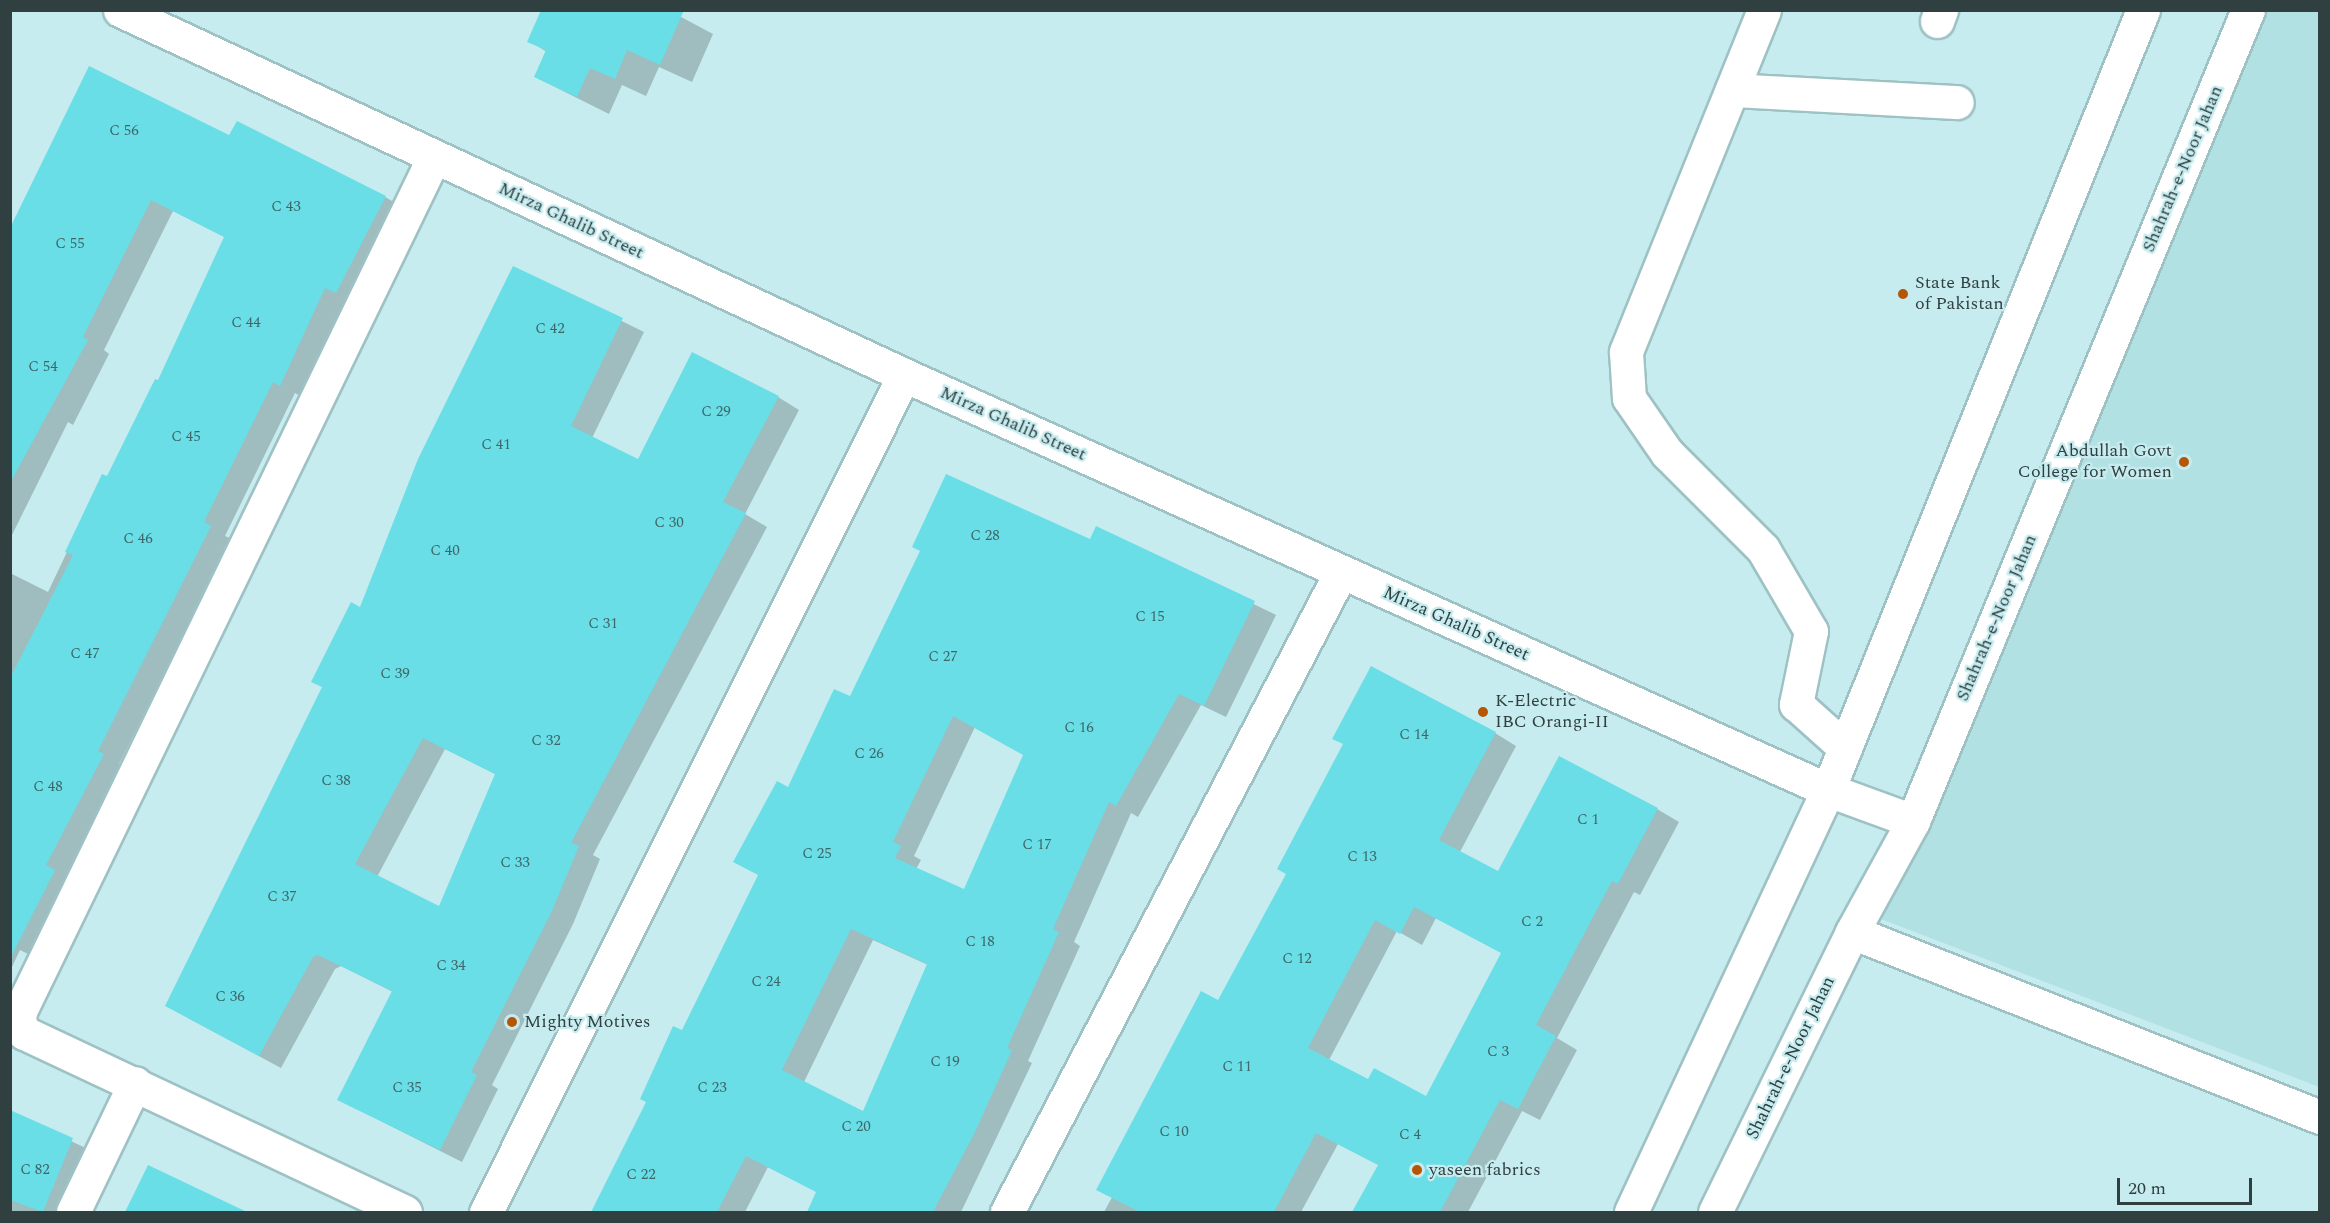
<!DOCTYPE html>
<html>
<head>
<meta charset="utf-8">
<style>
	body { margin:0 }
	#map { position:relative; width:2330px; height:1223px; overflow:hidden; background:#c7ecef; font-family:Spectral,serif }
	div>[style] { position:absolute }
	.built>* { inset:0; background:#b2e1e4 }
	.shadow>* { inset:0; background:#0003 }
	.building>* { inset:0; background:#69dee6 }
	.roads { filter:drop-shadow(2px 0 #9ec2c4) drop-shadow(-2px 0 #9ec2c4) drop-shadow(0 2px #9ec2c4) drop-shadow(0 -2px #9ec2c4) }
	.minor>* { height:33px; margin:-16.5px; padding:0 16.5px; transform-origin:16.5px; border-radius:16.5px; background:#fff }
	.major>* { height:33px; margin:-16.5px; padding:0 16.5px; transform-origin:16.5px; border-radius:16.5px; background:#fff }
	.dots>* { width:16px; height:16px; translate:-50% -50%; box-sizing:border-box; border:3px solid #c7ecef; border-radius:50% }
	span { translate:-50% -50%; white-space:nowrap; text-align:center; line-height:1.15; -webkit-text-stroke:4.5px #c7ecef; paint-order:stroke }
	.number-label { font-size:15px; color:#3e676a }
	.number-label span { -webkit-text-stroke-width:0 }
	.street-label { font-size:18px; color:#303f40 }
	.poi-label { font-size:18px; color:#303f40 }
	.left { translate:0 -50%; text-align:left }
	.right { translate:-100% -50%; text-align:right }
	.frame { position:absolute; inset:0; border:12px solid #303f40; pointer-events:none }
	.scale { position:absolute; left:2117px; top:1178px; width:135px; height:27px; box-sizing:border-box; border:3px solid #303f40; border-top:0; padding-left:8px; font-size:18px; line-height:21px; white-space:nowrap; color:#303f40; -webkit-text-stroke:4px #c7ecef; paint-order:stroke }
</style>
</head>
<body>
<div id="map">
	<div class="built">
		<i style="clip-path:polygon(2229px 11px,2319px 11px,2319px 1087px,1868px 914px)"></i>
	</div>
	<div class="shadow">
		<i style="clip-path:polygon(668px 10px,713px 34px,692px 82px,659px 67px,646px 96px,622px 85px,609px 114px,535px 77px,547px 52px,529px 41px)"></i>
		<i style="clip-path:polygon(230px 137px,385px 197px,406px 209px,302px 397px,295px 393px,225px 536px,232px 539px,119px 764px,124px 767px,38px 959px,20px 950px,10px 971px,10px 573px,48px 592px,103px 476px,108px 478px,159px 382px,225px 237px,173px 211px,104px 350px,109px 354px,73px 425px,68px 422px,10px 539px,10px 267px)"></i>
		<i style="clip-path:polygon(evenodd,514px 268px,644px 332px,592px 438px,639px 461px,778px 397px,799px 410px,745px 514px,767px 527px,593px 855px,600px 859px,573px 924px,492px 1085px,498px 1089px,462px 1162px,339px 1100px,393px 992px,341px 966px,335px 969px,281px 1068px,188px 1018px,361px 609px,514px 268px,445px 749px,497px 775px,440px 908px,377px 877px,445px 749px)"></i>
		<i style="clip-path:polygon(evenodd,1097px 528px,1276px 615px,1226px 717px,1201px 705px,1138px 817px,1131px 813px,1074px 942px,1080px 946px,1028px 1061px,1032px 1063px,961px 1212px,808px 1212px,818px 1192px,768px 1167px,745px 1212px,592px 1212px,760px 875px,789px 789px,851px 698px,1091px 541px,1097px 528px,975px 727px,1025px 755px,965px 891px,916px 869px,921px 860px,914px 856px,975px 727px,1097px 528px,873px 940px,928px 965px,864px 1113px,804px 1082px,873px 940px)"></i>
		<i style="clip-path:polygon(evenodd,1495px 733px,1516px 746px,1460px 852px,1499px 873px,1657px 809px,1679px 822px,1640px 895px,1634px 892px,1557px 1038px,1577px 1050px,1540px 1120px,1522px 1111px,1468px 1212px,1354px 1212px,1379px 1165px,1338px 1144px,1301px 1212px,1104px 1212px,1219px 1002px,1495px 733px,1436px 918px,1503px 953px,1427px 1098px,1369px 1081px,1329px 1060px,1397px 931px,1422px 945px,1436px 918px)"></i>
		<i style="clip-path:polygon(10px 1112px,94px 1152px,69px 1212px,10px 1212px)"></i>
		<i style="clip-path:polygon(149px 1167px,244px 1212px,127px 1212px)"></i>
	</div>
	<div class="building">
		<i style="clip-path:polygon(541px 10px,684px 10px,660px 65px,627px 50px,615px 79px,590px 68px,577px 97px,534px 77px,546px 50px,527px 42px)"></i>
		<i style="clip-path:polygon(89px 66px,229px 135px,237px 121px,386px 196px,336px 293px,325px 288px,280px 386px,273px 382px,204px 522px,211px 526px,98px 751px,104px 754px,46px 865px,55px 870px,10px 959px,10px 678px,73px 555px,65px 552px,102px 474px,107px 476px,155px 379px,158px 380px,224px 237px,151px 200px,83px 337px,88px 340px,10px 483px,10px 228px)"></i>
		<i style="clip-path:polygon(evenodd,513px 266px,623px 318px,571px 426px,638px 459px,692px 352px,779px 396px,723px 502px,746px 513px,571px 843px,579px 846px,552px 911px,471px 1072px,477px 1075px,440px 1150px,337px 1100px,392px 991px,318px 955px,313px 957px,259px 1056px,165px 1006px,322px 687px,311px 682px,351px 602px,360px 607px,418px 459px,513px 266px,423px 738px,495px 774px,439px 906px,355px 864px,423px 738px)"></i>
		<i style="clip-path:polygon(evenodd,946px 474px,1090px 539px,1096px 526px,1255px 601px,1204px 706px,1179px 694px,1116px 806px,1109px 802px,1053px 929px,1059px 932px,1007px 1048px,1012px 1050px,975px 1132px,933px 1212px,807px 1212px,816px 1192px,746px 1156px,717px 1212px,591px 1212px,646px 1102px,640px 1099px,673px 1026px,682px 1030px,758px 875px,733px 862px,777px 781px,788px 787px,834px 689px,850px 696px,920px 551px,912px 547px,946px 474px,953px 716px,1023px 755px,964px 889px,895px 858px,901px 846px,893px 842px,953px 716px,946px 474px,851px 929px,927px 964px,863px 1111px,782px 1070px,851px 929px)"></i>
		<i style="clip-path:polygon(evenodd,1371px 666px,1496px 732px,1439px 840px,1498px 871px,1559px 756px,1658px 808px,1618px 884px,1612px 881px,1536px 1025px,1556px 1036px,1518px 1109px,1500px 1100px,1440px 1212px,1352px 1212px,1378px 1165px,1316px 1133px,1274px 1212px,1140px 1212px,1096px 1190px,1201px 991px,1218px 1000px,1286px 874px,1277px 869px,1343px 744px,1332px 739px,1371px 666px,1414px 907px,1501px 953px,1426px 1096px,1374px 1068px,1368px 1079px,1308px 1048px,1375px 920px,1400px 934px,1414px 907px)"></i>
		<i style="clip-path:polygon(10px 1110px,73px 1138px,43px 1212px,10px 1200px)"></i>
		<i style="clip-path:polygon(148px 1165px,247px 1212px,125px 1212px)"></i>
	</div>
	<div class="roads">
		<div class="minor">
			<i style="left:120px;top:10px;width:865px;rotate:24.96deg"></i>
			<i style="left:904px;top:375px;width:1013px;rotate:24.19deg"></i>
			<i style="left:1828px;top:790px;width:90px;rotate:20deg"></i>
			<i style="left:1764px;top:10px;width:369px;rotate:112deg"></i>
			<i style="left:1626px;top:352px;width:46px;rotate:86.3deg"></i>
			<i style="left:1629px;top:398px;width:67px;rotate:55.4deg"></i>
			<i style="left:1667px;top:453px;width:136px;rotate:45deg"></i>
			<i style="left:1763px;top:549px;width:95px;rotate:59.7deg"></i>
			<i style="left:1811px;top:631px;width:75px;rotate:101.6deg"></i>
			<i style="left:1796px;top:704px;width:66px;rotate:41.9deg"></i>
			<i style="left:1937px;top:21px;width:12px;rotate:-70deg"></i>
			<i style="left:1732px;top:90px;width:225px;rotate:3.1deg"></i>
			<i style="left:1852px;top:932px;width:503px;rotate:21.57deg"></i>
			<i style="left:73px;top:1212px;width:143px;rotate:-64.3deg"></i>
			<i style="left:405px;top:1212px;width:421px;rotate:-154.8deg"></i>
			<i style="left:24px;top:1033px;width:12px;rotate:-114deg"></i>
			<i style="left:19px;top:1022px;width:11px;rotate:-85deg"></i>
			<i style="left:20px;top:1011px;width:949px;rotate:-64.14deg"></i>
			<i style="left:486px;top:1212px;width:936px;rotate:-63.46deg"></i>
			<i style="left:1007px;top:1212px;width:722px;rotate:-62.44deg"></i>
		</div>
		<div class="major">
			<i style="left:1631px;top:1212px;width:466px;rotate:-65deg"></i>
			<i style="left:1828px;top:790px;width:841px;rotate:-68.01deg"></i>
			<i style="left:1715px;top:1212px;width:312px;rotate:-63.9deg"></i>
			<i style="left:1852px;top:932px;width:127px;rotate:-61.2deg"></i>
			<i style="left:1913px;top:821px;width:877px;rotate:-67.56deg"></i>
		</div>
	</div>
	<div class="dots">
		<i style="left:1903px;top:294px;background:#b45604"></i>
		<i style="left:2184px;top:462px;background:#b45604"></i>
		<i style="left:1483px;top:712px;background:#b45604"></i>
		<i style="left:512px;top:1022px;background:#b45604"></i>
		<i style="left:1417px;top:1170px;background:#b45604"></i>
	</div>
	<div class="number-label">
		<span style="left:124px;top:131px">C 56</span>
		<span style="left:286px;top:207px">C 43</span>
		<span style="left:70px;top:244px">C 55</span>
		<span style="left:246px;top:323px">C 44</span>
		<span style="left:550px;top:329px">C 42</span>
		<span style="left:43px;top:367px">C 54</span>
		<span style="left:716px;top:412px">C 29</span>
		<span style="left:186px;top:437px">C 45</span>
		<span style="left:496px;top:445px">C 41</span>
		<span style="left:669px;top:523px">C 30</span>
		<span style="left:985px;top:536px">C 28</span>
		<span style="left:138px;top:539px">C 46</span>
		<span style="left:445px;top:551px">C 40</span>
		<span style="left:1150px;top:617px">C 15</span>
		<span style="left:603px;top:624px">C 31</span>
		<span style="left:85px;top:654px">C 47</span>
		<span style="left:943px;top:657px">C 27</span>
		<span style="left:395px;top:674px">C 39</span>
		<span style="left:1079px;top:728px">C 16</span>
		<span style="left:1414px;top:735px">C 14</span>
		<span style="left:546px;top:741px">C 32</span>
		<span style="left:869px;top:754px">C 26</span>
		<span style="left:336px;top:781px">C 38</span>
		<span style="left:48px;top:787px">C 48</span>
		<span style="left:1588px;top:820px">C 1</span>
		<span style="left:1037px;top:845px">C 17</span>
		<span style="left:817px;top:854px">C 25</span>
		<span style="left:1362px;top:857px">C 13</span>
		<span style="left:515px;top:863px">C 33</span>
		<span style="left:282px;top:897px">C 37</span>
		<span style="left:1532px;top:922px">C 2</span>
		<span style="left:980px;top:942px">C 18</span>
		<span style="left:1297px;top:959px">C 12</span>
		<span style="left:451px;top:966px">C 34</span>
		<span style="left:766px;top:982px">C 24</span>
		<span style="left:230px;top:997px">C 36</span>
		<span style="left:1498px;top:1052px">C 3</span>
		<span style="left:945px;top:1062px">C 19</span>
		<span style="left:1237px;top:1067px">C 11</span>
		<span style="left:407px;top:1088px">C 35</span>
		<span style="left:712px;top:1088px">C 23</span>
		<span style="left:856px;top:1127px">C 20</span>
		<span style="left:1174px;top:1132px">C 10</span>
		<span style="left:1410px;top:1135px">C 4</span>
		<span style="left:35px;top:1170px">C 82</span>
		<span style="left:641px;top:1175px">C 22</span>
	</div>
	<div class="street-label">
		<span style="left:2183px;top:169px;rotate:-67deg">Shahrah-e-Noor Jahan</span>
		<span style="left:571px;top:221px;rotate:25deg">Mirza Ghalib Street</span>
		<span style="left:1013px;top:424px;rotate:24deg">Mirza Ghalib Street</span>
		<span style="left:1997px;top:618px;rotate:-67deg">Shahrah-e-Noor Jahan</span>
		<span style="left:1456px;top:624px;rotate:24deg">Mirza Ghalib Street</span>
		<span style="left:1791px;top:1058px;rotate:-64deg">Shahrah-e-Noor Jahan</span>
	</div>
	<div class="poi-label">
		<span class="left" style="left:1915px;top:294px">State Bank<br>of Pakistan</span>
		<span class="right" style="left:2172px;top:462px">Abdullah Govt<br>College for Women</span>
		<span class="left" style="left:1495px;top:712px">K-Electric<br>IBC Orangi-II</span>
		<span class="left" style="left:524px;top:1022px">Mighty Motives</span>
		<span class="left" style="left:1429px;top:1170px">yaseen fabrics</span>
	</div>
	<div class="frame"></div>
	<div class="scale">20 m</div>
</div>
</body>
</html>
